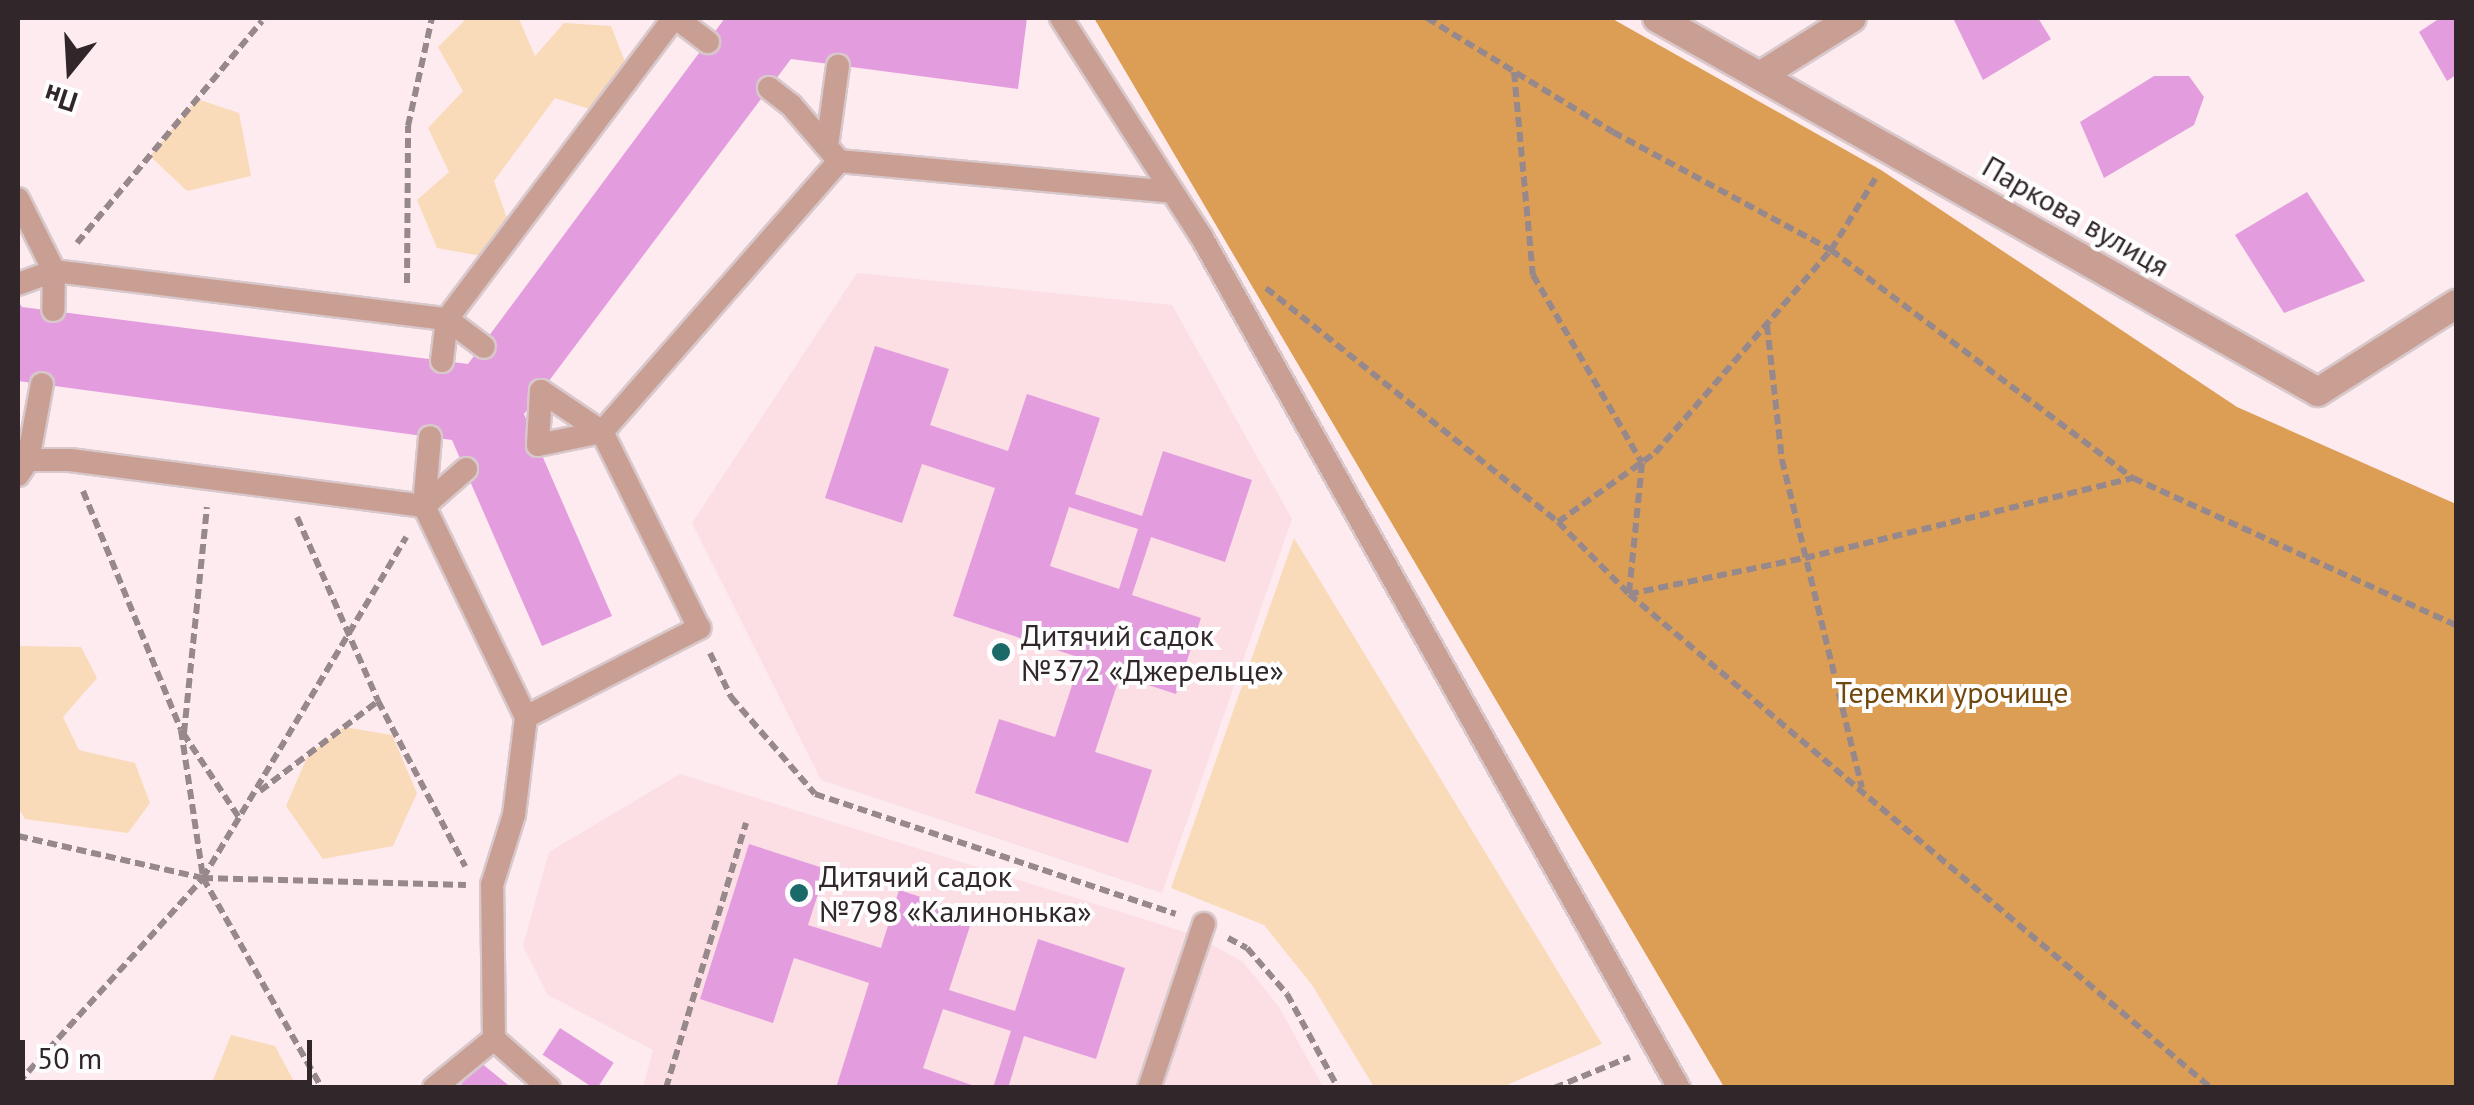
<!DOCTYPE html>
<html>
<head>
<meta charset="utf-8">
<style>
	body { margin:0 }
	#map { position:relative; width:2474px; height:1105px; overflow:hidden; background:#fdebef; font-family:"PT Sans",sans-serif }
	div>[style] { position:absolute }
	.built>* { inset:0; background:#fcdee5 }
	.green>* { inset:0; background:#f9dbba }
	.forest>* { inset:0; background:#dc9e54 }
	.building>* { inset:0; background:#e39dde; transform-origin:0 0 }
	.path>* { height:6px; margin-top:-3px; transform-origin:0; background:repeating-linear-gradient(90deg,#96888b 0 10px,transparent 0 15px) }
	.roads { filter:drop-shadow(2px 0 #d8c8cb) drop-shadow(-2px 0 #d8c8cb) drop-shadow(0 2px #d8c8cb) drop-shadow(0 -2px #d8c8cb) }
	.service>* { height:22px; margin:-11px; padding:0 11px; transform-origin:11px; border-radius:11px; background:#c99f94 }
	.minor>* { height:28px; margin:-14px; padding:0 14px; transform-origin:14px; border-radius:14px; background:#c99f94 }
	.dots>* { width:28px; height:28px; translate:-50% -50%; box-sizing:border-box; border:5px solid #fefefe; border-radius:50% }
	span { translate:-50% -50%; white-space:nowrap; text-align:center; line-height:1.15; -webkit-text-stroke:8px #fefefe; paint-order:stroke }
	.street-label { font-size:30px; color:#312629 }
	.poi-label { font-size:30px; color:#312629 }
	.left { translate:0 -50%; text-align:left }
	.park-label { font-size:30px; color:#70470d }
	.frame { position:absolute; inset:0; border:20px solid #312629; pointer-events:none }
	.north { position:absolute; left:20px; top:20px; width:100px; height:100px; -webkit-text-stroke:8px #fefefe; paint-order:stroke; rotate:198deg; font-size:28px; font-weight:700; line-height:40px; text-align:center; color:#312629 }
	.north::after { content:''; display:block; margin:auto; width:35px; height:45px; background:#312629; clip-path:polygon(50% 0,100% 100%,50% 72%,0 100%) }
	.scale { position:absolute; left:20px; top:1040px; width:292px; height:45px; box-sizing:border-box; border:5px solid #312629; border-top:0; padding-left:12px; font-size:30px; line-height:35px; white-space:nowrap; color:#312629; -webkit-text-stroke:8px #fefefe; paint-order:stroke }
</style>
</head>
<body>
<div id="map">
	<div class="built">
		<i style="clip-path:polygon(857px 273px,1172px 305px,1292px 519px,1162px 893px,821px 780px,692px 523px)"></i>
		<i style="clip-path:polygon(680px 774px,1194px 935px,1243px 962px,1279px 1007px,1323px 1087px,643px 1087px,653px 1050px,548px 995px,523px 946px,549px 852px)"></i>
	</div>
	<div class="green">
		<i style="clip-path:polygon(467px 18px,519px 19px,535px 56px,564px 23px,611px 26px,627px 67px,592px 110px,555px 98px,494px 181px,509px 224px,482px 256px,437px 248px,417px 200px,449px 172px,428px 128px,463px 91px,438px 47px)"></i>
		<i style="clip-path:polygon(197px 99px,239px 113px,251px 176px,187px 191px,150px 156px)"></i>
		<i style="clip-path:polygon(1294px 538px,1602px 1044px,1502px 1087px,1374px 1087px,1312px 985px,1264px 925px,1171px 888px)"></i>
		<i style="clip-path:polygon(18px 646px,81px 647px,97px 678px,63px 717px,79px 750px,135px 763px,150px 803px,128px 833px,25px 819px,18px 807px)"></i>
		<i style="clip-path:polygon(344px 727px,392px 735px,417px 793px,393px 846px,323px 859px,286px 806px,308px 755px)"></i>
		<i style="clip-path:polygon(231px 1035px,275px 1046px,297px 1087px,134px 1087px,136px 1082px,213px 1080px)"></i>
	</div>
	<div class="forest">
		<i style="clip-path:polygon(1094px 18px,1611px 18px,1881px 170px,2237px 407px,2456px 504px,2456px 1087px,1724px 1087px)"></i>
	</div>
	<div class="building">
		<i style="clip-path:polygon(725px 18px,1027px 18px,1018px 89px,791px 59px,524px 414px,612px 616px,542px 646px,452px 440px,18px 381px,18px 301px,22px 307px,468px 364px)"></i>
		<i style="clip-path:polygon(1958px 18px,2038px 18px,2051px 39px,1983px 80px,1954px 20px)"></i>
		<i style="clip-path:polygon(2440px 18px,2456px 18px,2456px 75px,2447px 81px,2419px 32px)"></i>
		<i style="clip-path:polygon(2154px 76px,2189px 76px,2204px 97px,2194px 125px,2104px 178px,2080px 122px)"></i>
		<i style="clip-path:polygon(2307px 192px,2365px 281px,2284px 313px,2235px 235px)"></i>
		<i style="clip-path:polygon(evenodd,875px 346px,949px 369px,930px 425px,1008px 451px,1027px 394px,1100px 418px,1075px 494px,1142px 516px,1163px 451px,1252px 480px,1225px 562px,1151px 537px,1132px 595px,1201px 618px,1176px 694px,1120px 676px,1095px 752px,1152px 770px,1128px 843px,975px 793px,999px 719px,1055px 737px,1081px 658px,953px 616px,995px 488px,922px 464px,902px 523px,825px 498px,875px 346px,1069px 507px,1138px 529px,1119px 589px,1050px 566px,1069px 507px)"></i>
		<i style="clip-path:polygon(749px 844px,826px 869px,808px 925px,881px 948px,899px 890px,974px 914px,949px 990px,1015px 1011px,1038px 939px,1125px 968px,1096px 1059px,1024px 1036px,1008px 1088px,993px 1088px,1011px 1031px,943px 1009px,923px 1068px,980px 1088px,836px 1088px,869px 983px,794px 958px,773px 1023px,700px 999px)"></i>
		<i style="left:560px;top:1028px;width:64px;height:32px;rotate:33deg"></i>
		<i style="clip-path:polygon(480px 1062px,512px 1088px,458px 1088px)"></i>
	</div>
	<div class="path">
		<i style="left:1427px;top:18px;width:218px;rotate:31.5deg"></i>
		<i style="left:1613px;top:132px;width:248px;rotate:28.4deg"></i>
		<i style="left:1831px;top:250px;width:378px;rotate:37.1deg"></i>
		<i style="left:2133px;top:478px;width:355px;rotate:24.5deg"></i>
		<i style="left:1514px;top:72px;width:204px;rotate:84.7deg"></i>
		<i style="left:1533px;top:275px;width:217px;rotate:59.9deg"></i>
		<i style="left:1642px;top:463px;width:132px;rotate:95.7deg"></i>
		<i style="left:1629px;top:594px;width:180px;rotate:-11.6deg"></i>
		<i style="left:1805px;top:558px;width:338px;rotate:-13.7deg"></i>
		<i style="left:77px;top:243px;width:289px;rotate:-50.2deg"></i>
		<i style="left:407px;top:283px;width:157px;rotate:-89.6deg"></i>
		<i style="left:408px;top:126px;width:111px;rotate:-77.5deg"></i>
		<i style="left:1266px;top:288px;width:374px;rotate:38.7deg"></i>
		<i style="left:1558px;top:522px;width:101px;rotate:45.4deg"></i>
		<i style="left:1629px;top:594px;width:763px;rotate:40.32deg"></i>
		<i style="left:1767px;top:325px;width:136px;rotate:83.7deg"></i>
		<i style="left:1782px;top:460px;width:337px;rotate:76.3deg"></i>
		<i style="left:83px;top:491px;width:258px;rotate:67.7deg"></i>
		<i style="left:181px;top:730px;width:150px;rotate:81.5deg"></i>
		<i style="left:203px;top:878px;width:241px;rotate:60.5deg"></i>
		<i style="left:297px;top:517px;width:201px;rotate:66.2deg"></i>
		<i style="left:378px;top:701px;width:187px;rotate:62.2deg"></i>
		<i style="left:1558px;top:522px;width:119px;rotate:-35.4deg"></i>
		<i style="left:1655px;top:453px;width:269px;rotate:-49.1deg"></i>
		<i style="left:1831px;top:250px;width:84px;rotate:-58.2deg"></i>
		<i style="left:710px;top:653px;width:49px;rotate:64.5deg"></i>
		<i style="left:731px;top:697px;width:128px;rotate:49.1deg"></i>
		<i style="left:815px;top:794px;width:380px;rotate:18.4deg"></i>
		<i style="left:183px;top:733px;width:100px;rotate:56.5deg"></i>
		<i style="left:184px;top:733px;width:227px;rotate:-84.2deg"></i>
		<i style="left:260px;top:791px;width:148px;rotate:-37.3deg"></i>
		<i style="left:18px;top:836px;width:190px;rotate:12.8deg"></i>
		<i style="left:203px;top:878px;width:263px;rotate:1.5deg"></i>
		<i style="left:1228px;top:938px;width:21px;rotate:28deg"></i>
		<i style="left:1247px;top:948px;width:61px;rotate:49deg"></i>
		<i style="left:1287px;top:994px;width:107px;rotate:61.5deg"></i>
		<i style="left:18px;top:1083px;width:276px;rotate:-47.9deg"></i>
		<i style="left:203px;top:878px;width:397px;rotate:-59.2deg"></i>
		<i style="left:666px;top:1088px;width:277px;rotate:-73.2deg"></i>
		<i style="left:1554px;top:1088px;width:82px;rotate:-22.2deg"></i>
	</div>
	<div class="roads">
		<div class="service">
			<i style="left:676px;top:18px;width:40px;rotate:37deg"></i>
			<i style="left:1061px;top:18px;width:259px;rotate:57.3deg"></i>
			<i style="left:1201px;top:236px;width:977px;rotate:60.71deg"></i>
			<i style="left:769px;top:88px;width:28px;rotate:38deg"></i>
			<i style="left:791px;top:105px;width:74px;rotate:49.4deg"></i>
			<i style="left:827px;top:146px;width:81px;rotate:-82.2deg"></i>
			<i style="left:18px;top:199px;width:80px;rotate:63.4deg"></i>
			<i style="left:54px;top:271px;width:39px;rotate:91deg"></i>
			<i style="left:18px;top:284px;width:38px;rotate:-20deg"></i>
			<i style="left:54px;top:271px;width:396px;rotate:7deg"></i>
			<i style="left:447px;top:319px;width:377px;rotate:-53deg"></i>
			<i style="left:447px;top:319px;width:46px;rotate:37.1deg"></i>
			<i style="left:442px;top:361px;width:42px;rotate:-83.2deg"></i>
			<i style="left:541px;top:391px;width:54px;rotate:93.2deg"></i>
			<i style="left:538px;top:445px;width:65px;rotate:-11.5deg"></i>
			<i style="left:541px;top:391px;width:73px;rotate:33.9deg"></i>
			<i style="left:18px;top:451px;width:13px;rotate:42deg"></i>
			<i style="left:28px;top:460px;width:42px"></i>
			<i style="left:70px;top:460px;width:357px;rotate:7.4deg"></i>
			<i style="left:424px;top:506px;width:234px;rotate:64.2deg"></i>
			<i style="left:526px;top:717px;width:195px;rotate:-27.2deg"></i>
			<i style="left:699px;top:628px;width:219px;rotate:-116.3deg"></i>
			<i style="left:602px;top:432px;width:360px;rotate:-48.8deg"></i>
			<i style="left:839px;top:161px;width:334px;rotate:5.3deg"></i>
			<i style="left:18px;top:475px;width:18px;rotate:-56deg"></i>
			<i style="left:28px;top:460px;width:77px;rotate:-79.6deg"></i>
			<i style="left:424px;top:506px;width:69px;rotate:-85deg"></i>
			<i style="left:424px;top:506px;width:56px;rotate:-41.4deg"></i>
			<i style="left:494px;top:1039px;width:74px;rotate:41.7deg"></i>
			<i style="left:434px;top:1088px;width:77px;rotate:-39.2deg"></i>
			<i style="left:494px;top:1039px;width:154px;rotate:-90.7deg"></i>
			<i style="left:492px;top:885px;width:73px;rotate:-72.6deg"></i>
			<i style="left:514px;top:815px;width:99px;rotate:-83deg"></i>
			<i style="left:1149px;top:1088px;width:173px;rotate:-71.5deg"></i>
		</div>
		<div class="minor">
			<i style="left:1657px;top:18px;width:759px;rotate:29.5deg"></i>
			<i style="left:2318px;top:392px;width:164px;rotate:-32.5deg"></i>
			<i style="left:1763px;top:74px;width:105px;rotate:-32.2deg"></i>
		</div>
	</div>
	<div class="dots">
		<i style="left:1001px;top:652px;background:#1c696a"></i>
		<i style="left:799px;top:893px;background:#1c696a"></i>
	</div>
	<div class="street-label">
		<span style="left:2076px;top:216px;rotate:30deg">Паркова вулиця</span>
	</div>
	<div class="poi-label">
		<span class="left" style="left:1021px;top:652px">Дитячий садок<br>№372 «Джерельце»</span>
		<span class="left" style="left:819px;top:893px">Дитячий садок<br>№798 «Калинонька»</span>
	</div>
	<div class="park-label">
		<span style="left:1952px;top:692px">Теремки урочище</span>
	</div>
	<div class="frame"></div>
	<div class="north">Пн</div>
	<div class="scale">50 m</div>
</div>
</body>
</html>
